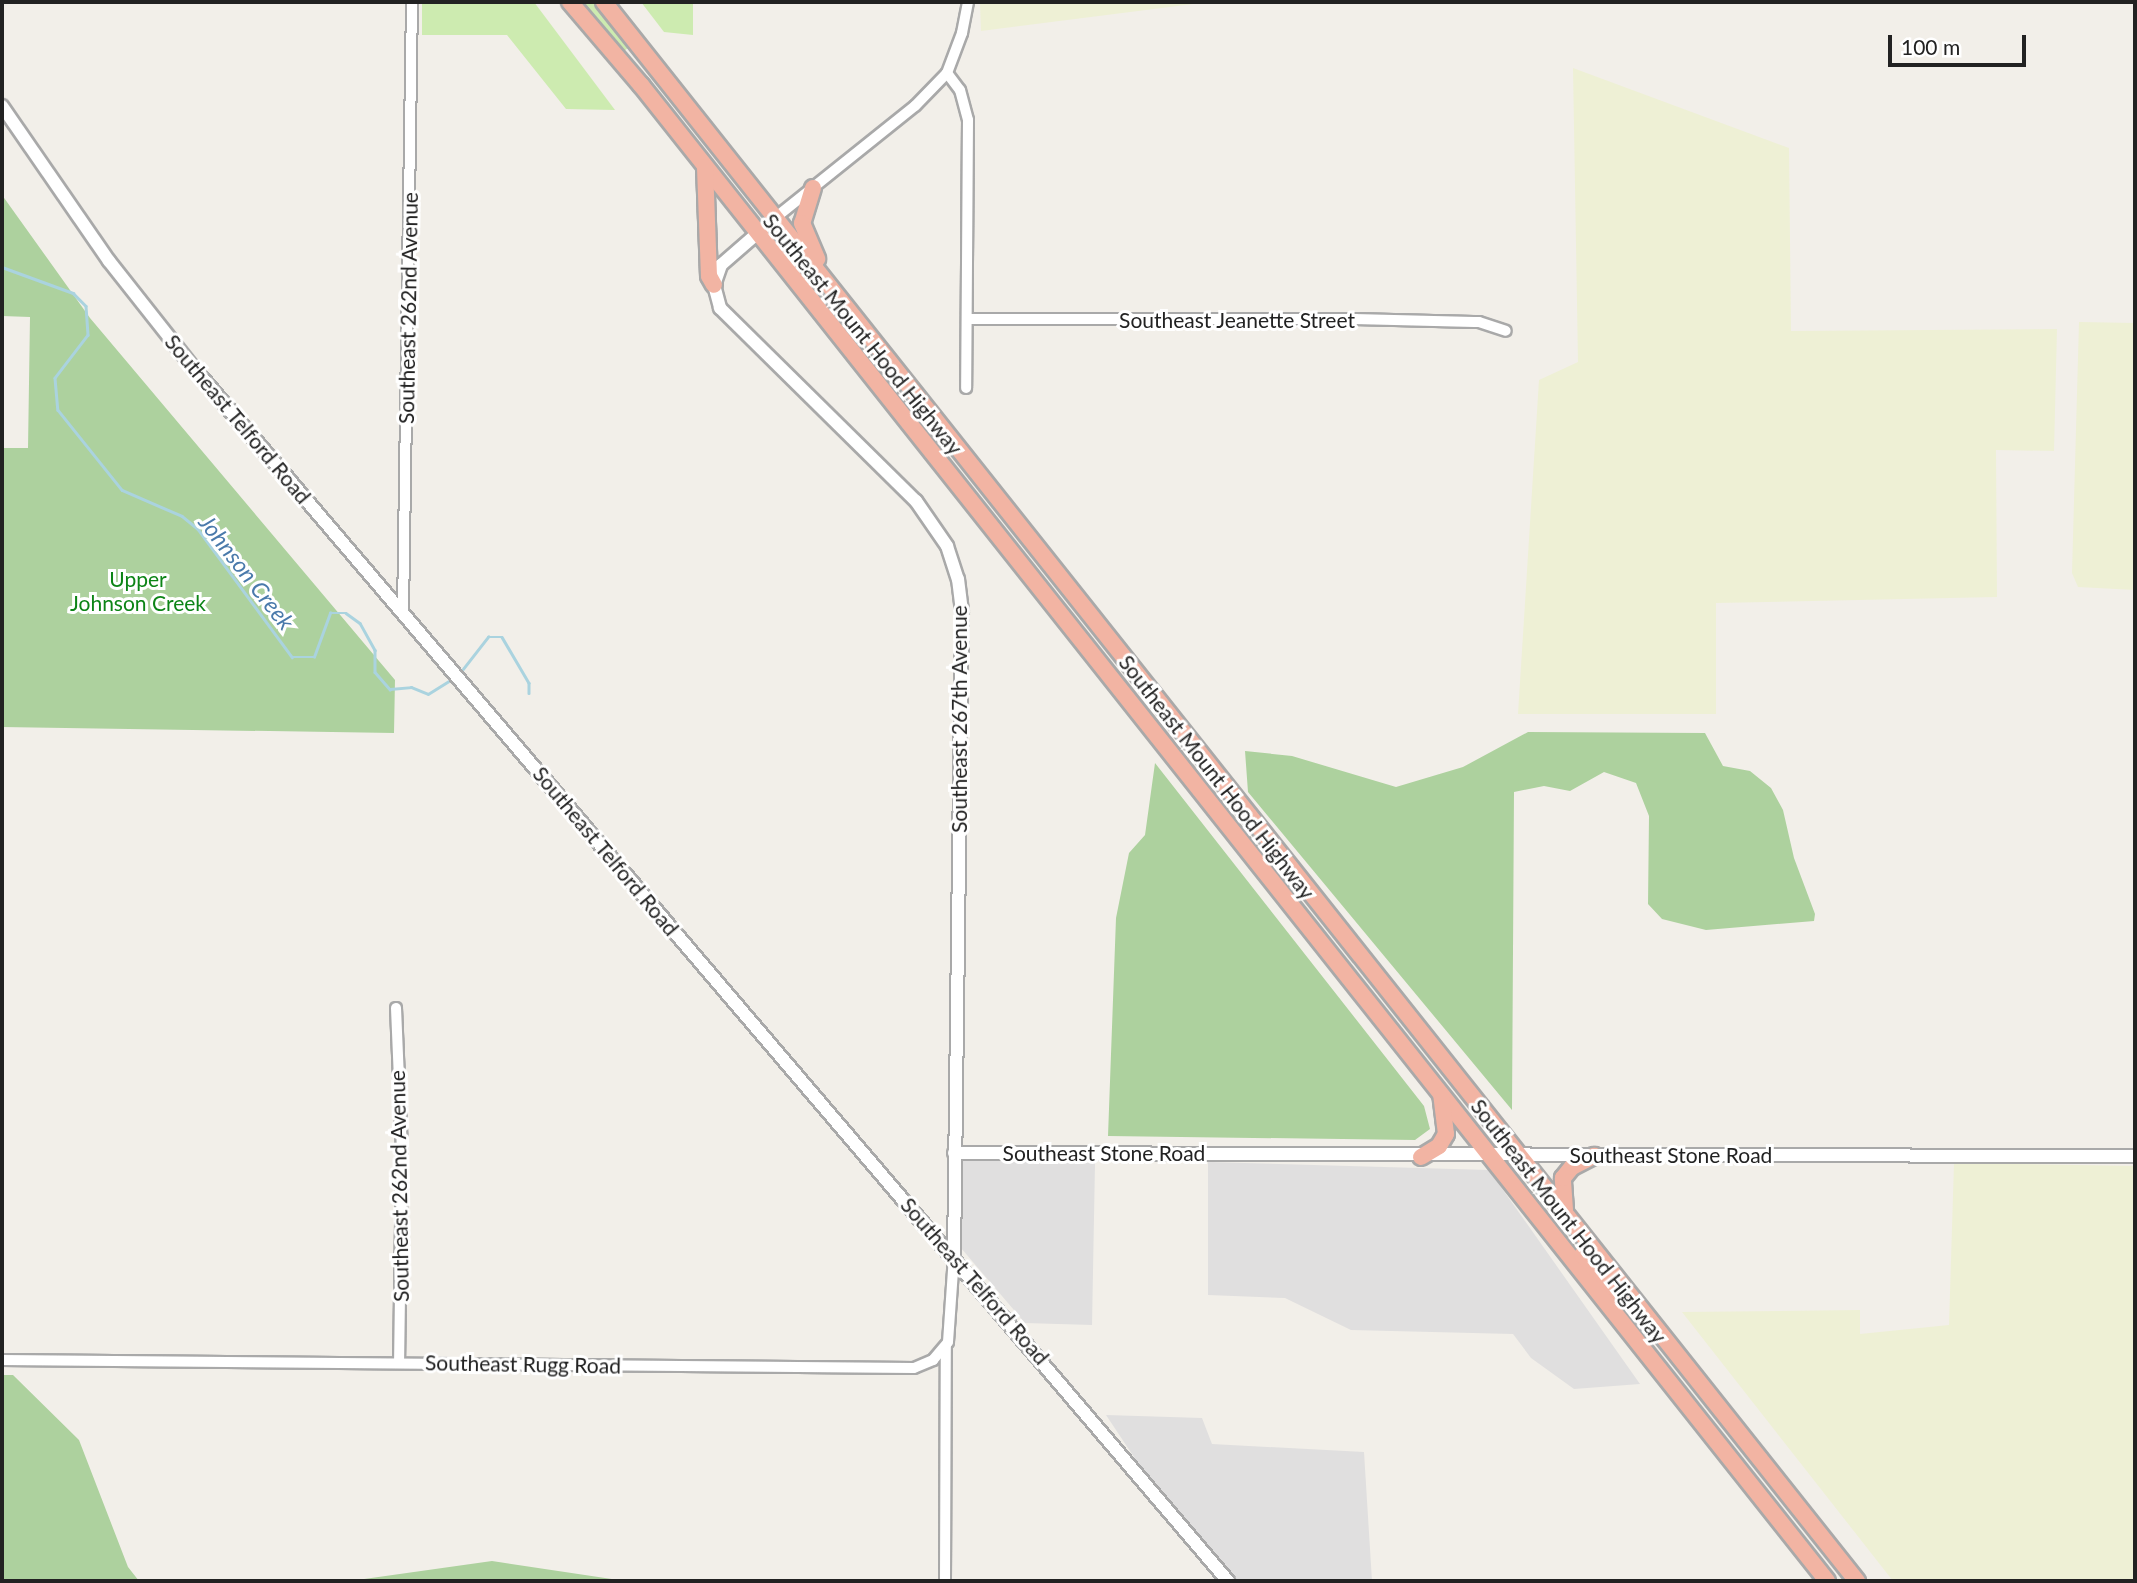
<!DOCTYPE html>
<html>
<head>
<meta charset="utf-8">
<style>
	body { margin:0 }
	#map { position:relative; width:2137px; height:1583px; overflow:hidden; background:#f2efe9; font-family:Lato,sans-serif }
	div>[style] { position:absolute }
	.residential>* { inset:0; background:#e0dfdf }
	.farmland>* { inset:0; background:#eef0d5 }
	.grass>* { inset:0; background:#cdebb0 }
	.forest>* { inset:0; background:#add19e }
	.stream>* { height:2.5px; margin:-1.25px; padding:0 1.25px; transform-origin:1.25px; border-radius:1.25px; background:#aad3df }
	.roads { filter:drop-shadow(2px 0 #a9a9a9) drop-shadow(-2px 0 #a9a9a9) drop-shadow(0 2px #a9a9a9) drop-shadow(0 -2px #a9a9a9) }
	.minor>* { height:10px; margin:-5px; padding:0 5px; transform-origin:5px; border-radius:5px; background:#fff }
	.tertiary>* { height:12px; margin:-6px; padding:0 6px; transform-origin:6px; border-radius:6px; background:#fff }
	.trunk>* { height:16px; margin:-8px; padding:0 8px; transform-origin:8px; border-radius:8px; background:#f2b4a3 }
	span { translate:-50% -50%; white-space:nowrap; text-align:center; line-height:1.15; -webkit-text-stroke:6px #fff; paint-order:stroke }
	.street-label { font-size:21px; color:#222 }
	.park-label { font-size:21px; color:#0c8416 }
	.water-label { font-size:23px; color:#4a7aab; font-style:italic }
	.frame { position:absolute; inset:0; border:4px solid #222; pointer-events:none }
	.scale { position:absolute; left:1888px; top:35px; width:138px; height:32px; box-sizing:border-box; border:4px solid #222; border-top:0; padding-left:9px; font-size:21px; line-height:24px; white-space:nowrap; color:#222; -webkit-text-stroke:5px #fff; paint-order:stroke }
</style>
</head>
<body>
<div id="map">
	<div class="residential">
		<i style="clip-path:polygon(963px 1160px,1095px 1163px,1092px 1325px,1025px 1323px,961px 1248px)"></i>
		<i style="clip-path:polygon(1208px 1162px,1489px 1170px,1640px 1384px,1574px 1389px,1531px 1358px,1513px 1334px,1351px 1330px,1285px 1298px,1208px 1295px)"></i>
		<i style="clip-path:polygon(1106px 1415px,1202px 1418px,1212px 1444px,1364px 1452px,1372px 1581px,1235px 1581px,1150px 1481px)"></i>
	</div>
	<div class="farmland">
		<i style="clip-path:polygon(980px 2px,1209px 2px,981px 31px)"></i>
		<i style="clip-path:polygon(1573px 68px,1789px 148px,1791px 331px,2057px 329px,2054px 451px,1996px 450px,1997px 597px,1716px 603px,1716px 714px,1518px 714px,1539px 380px,1578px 362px)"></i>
		<i style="clip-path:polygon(2079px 322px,2135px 323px,2135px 590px,2078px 587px,2072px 573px)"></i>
		<i style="clip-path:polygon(1954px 1163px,2135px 1166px,2135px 1581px,1893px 1581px,1682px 1312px,1860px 1310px,1860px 1334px,1949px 1325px)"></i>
	</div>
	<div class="grass">
		<i style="clip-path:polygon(422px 2px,534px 2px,615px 110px,566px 109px,507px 35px,422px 35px)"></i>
		<i style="clip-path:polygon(582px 2px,594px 2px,629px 47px,623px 52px)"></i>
		<i style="clip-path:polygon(641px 2px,693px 2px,693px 35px,664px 32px)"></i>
	</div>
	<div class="forest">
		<i style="clip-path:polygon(2px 195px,90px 318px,395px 680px,394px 733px,2px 727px,2px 448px,28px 448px,30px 317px,2px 316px)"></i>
		<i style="clip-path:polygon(1528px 732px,1705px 733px,1723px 766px,1750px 771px,1771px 788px,1783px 810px,1794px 858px,1815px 914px,1814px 921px,1706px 930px,1662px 919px,1648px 904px,1649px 816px,1636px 783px,1604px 772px,1570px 791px,1544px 786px,1514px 792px,1512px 1110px,1248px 792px,1245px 751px,1292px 756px,1396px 787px,1463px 767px)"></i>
		<i style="clip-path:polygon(1155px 763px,1424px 1106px,1430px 1129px,1415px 1140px,1108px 1136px,1116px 918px,1129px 853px,1145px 835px)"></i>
		<i style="clip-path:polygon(2px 1375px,13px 1375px,79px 1440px,128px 1567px,139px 1581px,2px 1581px)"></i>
		<i style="clip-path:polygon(492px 1561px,625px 1581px,350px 1581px)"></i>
	</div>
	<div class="stream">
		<i style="left:2px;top:267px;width:76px;rotate:20.1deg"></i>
		<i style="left:73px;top:293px;width:18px;rotate:45deg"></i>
		<i style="left:86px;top:306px;width:29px;rotate:86deg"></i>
		<i style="left:88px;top:335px;width:54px;rotate:127.5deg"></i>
		<i style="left:55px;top:378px;width:32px;rotate:85deg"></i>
		<i style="left:58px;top:410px;width:102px;rotate:51.3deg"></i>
		<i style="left:122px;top:490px;width:65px;rotate:23.4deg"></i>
		<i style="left:182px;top:516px;width:21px;rotate:39deg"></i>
		<i style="left:198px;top:529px;width:159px;rotate:53.7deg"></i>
		<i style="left:292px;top:657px;width:22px"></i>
		<i style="left:314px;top:657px;width:47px;rotate:-70deg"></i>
		<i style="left:330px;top:613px;width:16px"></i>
		<i style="left:346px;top:613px;width:17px;rotate:36deg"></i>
		<i style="left:360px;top:623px;width:31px;rotate:61deg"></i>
		<i style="left:375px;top:650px;width:22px;rotate:90deg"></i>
		<i style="left:375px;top:672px;width:23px;rotate:49deg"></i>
		<i style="left:390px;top:689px;width:21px;rotate:-5deg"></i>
		<i style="left:411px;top:687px;width:18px;rotate:22deg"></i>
		<i style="left:428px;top:694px;width:25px;rotate:-32deg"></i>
		<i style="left:463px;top:669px;width:41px;rotate:-52deg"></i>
		<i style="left:488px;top:637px;width:14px"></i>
		<i style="left:502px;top:637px;width:53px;rotate:59.6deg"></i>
		<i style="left:529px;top:683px;width:10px;rotate:90deg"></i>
	</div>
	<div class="roads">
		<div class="minor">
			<i style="left:947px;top:73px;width:21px;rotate:53deg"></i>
			<i style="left:960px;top:90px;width:31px;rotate:75deg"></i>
			<i style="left:968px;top:120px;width:268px;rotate:90.4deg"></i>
			<i style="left:775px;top:218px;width:179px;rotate:-38.7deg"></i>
			<i style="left:915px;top:106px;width:46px;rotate:-45.9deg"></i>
			<i style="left:947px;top:73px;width:43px;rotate:-69.4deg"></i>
			<i style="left:962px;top:33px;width:32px;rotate:-79deg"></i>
			<i style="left:967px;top:319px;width:387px"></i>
			<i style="left:1354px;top:319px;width:125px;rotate:1.4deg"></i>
			<i style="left:1479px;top:322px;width:28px;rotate:18deg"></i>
			<i style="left:403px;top:614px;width:612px;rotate:-89.16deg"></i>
			<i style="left:396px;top:1008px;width:144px;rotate:87.6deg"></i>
			<i style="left:402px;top:1152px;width:211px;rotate:90.8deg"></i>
			<i style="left:2px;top:1360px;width:912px;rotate:0.5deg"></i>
			<i style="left:914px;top:1368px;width:21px;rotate:-23deg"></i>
			<i style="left:933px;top:1360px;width:23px;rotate:-50deg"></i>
			<i style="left:948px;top:1342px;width:85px;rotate:-86deg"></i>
			<i style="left:945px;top:1581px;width:235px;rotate:-89.8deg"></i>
		</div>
		<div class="tertiary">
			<i style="left:2px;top:106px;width:188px;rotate:55.4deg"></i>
			<i style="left:109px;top:261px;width:134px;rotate:51.7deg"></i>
			<i style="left:192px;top:366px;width:1597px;rotate:49.55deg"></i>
			<i style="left:775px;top:218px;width:72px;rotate:139deg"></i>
			<i style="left:721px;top:265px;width:21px;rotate:109deg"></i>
			<i style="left:714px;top:285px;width:24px;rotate:75deg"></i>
			<i style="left:720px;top:308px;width:275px;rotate:44.6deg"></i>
			<i style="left:916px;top:501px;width:55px;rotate:55.4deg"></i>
			<i style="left:947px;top:546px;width:35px;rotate:72deg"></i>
			<i style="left:958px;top:579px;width:34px;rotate:83deg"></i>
			<i style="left:962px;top:613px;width:644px;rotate:90.71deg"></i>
			<i style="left:954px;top:1153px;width:1181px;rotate:0.15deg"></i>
		</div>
		<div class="trunk">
			<i style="left:570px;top:2px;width:109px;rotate:49.5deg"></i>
			<i style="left:641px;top:85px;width:1909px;rotate:51.59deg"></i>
			<i style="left:604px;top:2px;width:2016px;rotate:51.57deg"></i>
			<i style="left:705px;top:167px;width:109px;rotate:87.9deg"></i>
			<i style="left:709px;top:276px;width:10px;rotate:61deg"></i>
			<i style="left:813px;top:188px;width:37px;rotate:107deg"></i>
			<i style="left:802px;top:223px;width:39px;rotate:67deg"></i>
			<i style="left:1421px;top:1157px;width:21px;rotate:-31deg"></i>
			<i style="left:1439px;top:1146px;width:14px;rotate:-60deg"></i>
			<i style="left:1446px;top:1134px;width:39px;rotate:-97deg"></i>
			<i style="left:1565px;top:1210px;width:32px;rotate:-94deg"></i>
			<i style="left:1563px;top:1178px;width:14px;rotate:-51deg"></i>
			<i style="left:1572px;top:1167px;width:25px;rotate:-27deg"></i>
			<i style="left:1582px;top:1255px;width:54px;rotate:45.7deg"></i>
		</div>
	</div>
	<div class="street-label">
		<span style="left:408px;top:308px;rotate:-89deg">Southeast 262nd Avenue</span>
		<span style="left:1237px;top:320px">Southeast Jeanette Street</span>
		<span style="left:863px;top:334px;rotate:51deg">Southeast Mount Hood Highway</span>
		<span style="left:238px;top:419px;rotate:50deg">Southeast Telford Road</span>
		<span style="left:959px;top:719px;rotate:-90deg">Southeast 267th Avenue</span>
		<span style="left:1217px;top:777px;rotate:52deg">Southeast Mount Hood Highway</span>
		<span style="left:606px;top:851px;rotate:50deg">Southeast Telford Road</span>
		<span style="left:1104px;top:1153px">Southeast Stone Road</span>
		<span style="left:1671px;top:1155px">Southeast Stone Road</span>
		<span style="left:399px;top:1186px;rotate:-91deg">Southeast 262nd Avenue</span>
		<span style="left:1569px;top:1221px;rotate:52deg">Southeast Mount Hood Highway</span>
		<span style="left:975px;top:1281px;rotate:49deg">Southeast Telford Road</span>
		<span style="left:523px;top:1364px;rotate:1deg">Southeast Rugg Road</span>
	</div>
	<div class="park-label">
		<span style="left:138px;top:591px">Upper<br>Johnson Creek</span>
	</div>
	<div class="water-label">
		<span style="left:247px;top:572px;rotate:52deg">Johnson Creek</span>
	</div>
	<div class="frame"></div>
	<div class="scale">100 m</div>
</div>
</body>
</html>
